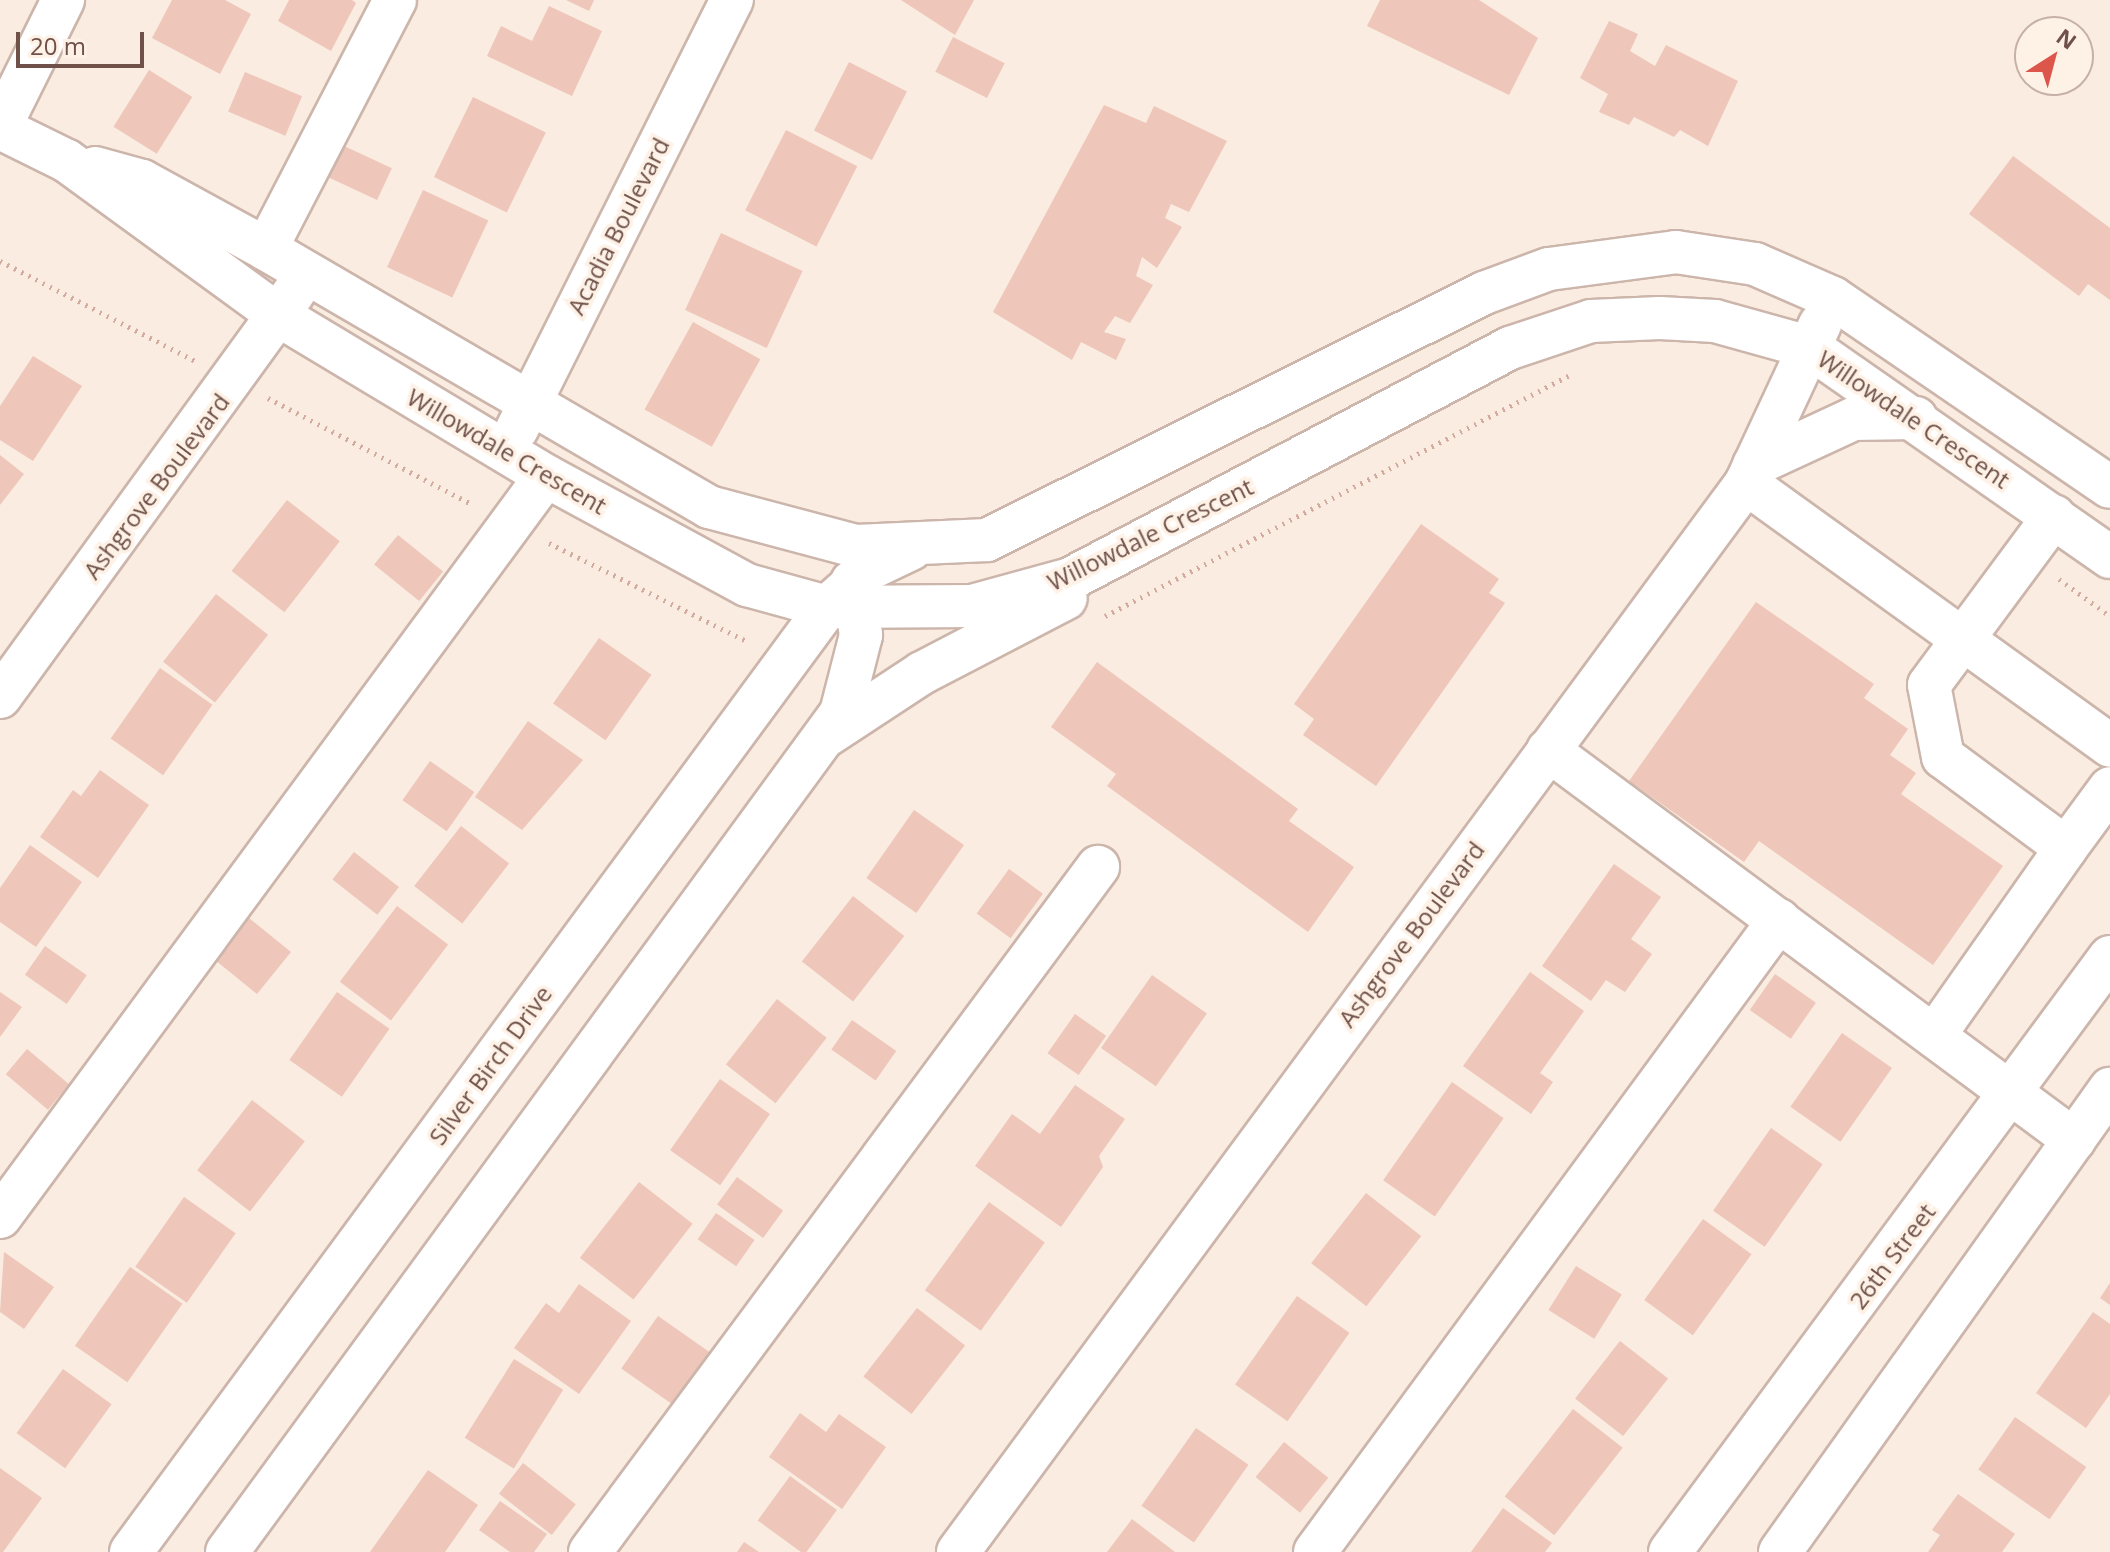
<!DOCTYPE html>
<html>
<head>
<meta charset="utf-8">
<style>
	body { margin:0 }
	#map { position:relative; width:2110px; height:1552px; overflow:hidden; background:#faece0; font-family:"Open Sans",sans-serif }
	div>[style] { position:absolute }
	.building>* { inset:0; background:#eec6ba; transform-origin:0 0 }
	.path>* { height:5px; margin-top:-2.5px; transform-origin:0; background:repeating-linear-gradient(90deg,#d2aa9e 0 2px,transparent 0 8px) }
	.roads { filter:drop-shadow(2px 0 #ccb5ab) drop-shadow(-2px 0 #ccb5ab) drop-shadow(0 2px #ccb5ab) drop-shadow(0 -2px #ccb5ab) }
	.minor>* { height:42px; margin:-21px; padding:0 21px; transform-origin:21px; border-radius:21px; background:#fff }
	span { translate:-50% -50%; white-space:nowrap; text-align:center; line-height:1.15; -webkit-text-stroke:7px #fef1e6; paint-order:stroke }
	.street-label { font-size:24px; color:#6f5149 }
	.north { position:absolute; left:2014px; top:16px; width:80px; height:80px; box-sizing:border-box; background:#fef1e6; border:2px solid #c5b1a7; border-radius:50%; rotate:36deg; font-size:22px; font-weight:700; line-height:32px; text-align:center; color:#6f5149 }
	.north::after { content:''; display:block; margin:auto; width:28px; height:36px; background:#dd564c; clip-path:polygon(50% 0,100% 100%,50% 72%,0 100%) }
	.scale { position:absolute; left:16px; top:32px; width:128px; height:36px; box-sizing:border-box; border:4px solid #6f5149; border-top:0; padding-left:10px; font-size:24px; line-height:28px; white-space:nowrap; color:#6f5149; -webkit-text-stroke:6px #fef1e6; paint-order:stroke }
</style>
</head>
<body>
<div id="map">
	<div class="building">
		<i style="clip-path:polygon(172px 0,225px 0,251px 14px,220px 74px,152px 38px)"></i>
		<i style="clip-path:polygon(289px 0,352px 0,356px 3px,331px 51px,278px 21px)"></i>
		<i style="clip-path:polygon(566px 0,594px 0,589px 11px)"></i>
		<i style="clip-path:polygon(901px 0,974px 0,955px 35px)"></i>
		<i style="clip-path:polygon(1380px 0,1479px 0,1538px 38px,1509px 95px,1367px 26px)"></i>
		<i style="clip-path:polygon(549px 6px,602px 31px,572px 96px,487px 56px,501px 26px,532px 41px)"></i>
		<i style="clip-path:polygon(1609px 21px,1638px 34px,1630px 51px,1655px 66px,1666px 45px,1738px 81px,1708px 146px,1680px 130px,1674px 137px,1634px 117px,1629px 125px,1599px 112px,1608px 94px,1580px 78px)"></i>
		<i style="left:953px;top:37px;width:58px;height:39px;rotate:27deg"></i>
		<i style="left:849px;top:62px;width:65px;height:77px;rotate:27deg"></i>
		<i style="left:149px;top:70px;width:51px;height:67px;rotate:32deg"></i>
		<i style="left:245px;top:72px;width:62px;height:43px;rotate:23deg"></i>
		<i style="left:473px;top:97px;width:81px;height:89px;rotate:26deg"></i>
		<i style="clip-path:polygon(1104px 105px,1146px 123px,1154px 106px,1227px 141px,1189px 212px,1171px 204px,1165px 218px,1182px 227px,1157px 268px,1142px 257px,1136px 276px,1153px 285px,1130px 323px,1115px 316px,1104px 332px,1126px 339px,1116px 360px,1081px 342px,1072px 360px,993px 312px)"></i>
		<i style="left:786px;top:130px;width:80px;height:90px;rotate:27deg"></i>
		<i style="left:342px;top:145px;width:55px;height:35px;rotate:25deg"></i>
		<i style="clip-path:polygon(2013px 156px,2110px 228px,2110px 300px,2088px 284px,2079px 296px,1969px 214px)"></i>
		<i style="left:423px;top:190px;width:72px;height:85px;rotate:25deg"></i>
		<i style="left:721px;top:233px;width:90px;height:85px;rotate:25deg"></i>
		<i style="left:693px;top:322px;width:77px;height:100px;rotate:29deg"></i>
		<i style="clip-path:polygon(33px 356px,82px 386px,33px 461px,0 440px,0 406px)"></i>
		<i style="clip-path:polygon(0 455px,24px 474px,0 505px)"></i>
		<i style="left:287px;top:500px;width:67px;height:90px;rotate:38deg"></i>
		<i style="clip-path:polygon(1421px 524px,1499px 579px,1489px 593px,1505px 603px,1376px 786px,1303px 735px,1314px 719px,1294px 704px)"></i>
		<i style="left:398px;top:535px;width:58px;height:38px;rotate:39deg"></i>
		<i style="left:216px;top:594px;width:66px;height:86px;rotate:38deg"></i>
		<i style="clip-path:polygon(1756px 602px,1874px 684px,1864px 698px,1908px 729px,1890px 755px,1916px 773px,1901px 794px,2003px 866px,1933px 965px,1759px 841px,1744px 862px,1629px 781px)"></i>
		<i style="left:599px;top:638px;width:64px;height:80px;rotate:35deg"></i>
		<i style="clip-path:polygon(1097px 662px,1298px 809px,1289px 821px,1354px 867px,1308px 932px,1107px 786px,1116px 774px,1051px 727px)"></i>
		<i style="left:160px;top:668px;width:64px;height:86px;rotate:35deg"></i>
		<i style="clip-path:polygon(528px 721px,583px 760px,522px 830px,475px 797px)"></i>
		<i style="left:430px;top:761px;width:54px;height:48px;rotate:35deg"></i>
		<i style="clip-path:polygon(100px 770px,149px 805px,98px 878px,40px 837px,73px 790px,81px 796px)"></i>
		<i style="left:914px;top:810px;width:61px;height:83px;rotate:35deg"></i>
		<i style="left:461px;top:826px;width:61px;height:76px;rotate:38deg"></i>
		<i style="clip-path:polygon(30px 845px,82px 882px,36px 947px,0 922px,0 888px)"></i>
		<i style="left:354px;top:852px;width:57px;height:35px;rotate:38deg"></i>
		<i style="clip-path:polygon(1614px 864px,1661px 897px,1631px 939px,1652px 954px,1625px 992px,1606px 980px,1591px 1001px,1542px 966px)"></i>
		<i style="left:1009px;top:869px;width:42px;height:55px;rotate:36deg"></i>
		<i style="left:853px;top:896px;width:65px;height:83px;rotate:38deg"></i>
		<i style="left:397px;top:906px;width:64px;height:95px;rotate:37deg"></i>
		<i style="left:249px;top:918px;width:54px;height:54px;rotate:39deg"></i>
		<i style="left:45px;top:946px;width:51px;height:35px;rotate:35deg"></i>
		<i style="clip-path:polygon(1530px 972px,1584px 1011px,1540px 1073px,1553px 1082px,1531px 1114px,1463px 1066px)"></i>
		<i style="left:1775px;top:974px;width:50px;height:44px;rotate:35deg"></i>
		<i style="left:1152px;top:975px;width:67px;height:89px;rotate:35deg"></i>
		<i style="clip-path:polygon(0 992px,22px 1007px,0 1037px)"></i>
		<i style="left:337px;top:992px;width:64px;height:83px;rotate:35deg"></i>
		<i style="left:777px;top:999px;width:63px;height:83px;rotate:38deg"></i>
		<i style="left:1075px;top:1014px;width:38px;height:48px;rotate:35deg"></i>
		<i style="left:852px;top:1020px;width:54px;height:36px;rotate:35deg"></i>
		<i style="left:1842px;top:1033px;width:61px;height:90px;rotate:35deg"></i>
		<i style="left:27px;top:1049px;width:55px;height:33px;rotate:40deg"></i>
		<i style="left:720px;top:1079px;width:61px;height:87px;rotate:35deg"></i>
		<i style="left:1452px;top:1082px;width:63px;height:120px;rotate:35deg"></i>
		<i style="clip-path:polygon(1075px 1085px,1125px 1119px,1099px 1156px,1103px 1167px,1061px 1227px,975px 1166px,1012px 1114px,1040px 1134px)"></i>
		<i style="left:252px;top:1100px;width:67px;height:89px;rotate:38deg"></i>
		<i style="left:1771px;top:1128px;width:63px;height:101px;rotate:35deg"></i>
		<i style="left:737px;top:1177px;width:57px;height:34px;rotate:36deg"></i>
		<i style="left:639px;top:1182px;width:68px;height:96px;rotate:38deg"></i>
		<i style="left:1366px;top:1193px;width:70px;height:89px;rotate:38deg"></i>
		<i style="left:184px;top:1197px;width:63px;height:85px;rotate:35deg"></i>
		<i style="left:989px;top:1202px;width:69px;height:109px;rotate:36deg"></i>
		<i style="left:716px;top:1213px;width:47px;height:32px;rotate:35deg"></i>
		<i style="left:1703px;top:1219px;width:60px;height:100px;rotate:36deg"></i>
		<i style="clip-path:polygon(4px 1252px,54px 1287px,24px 1329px,0 1312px)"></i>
		<i style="left:1576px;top:1266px;width:54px;height:52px;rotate:32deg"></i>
		<i style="left:130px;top:1267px;width:64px;height:96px;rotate:35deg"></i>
		<i style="clip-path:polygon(2110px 1283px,2110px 1305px,2100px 1298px)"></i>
		<i style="clip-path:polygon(579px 1284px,631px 1321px,579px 1394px,514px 1348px,546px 1303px,559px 1313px)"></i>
		<i style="left:1297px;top:1296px;width:64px;height:108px;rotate:35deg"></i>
		<i style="left:917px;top:1308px;width:61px;height:87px;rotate:38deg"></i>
		<i style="clip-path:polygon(2093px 1312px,2110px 1324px,2110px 1394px,2086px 1428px,2036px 1393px)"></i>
		<i style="left:658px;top:1316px;width:64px;height:64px;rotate:35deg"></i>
		<i style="left:1620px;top:1341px;width:61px;height:73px;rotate:38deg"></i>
		<i style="left:514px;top:1359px;width:58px;height:93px;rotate:32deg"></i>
		<i style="left:63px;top:1369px;width:60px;height:79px;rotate:36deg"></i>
		<i style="left:1573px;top:1409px;width:63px;height:111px;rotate:38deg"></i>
		<i style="clip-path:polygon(800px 1413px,826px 1432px,839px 1414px,886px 1447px,842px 1509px,769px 1457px)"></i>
		<i style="left:2015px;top:1417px;width:87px;height:64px;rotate:35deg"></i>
		<i style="left:1196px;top:1428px;width:64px;height:95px;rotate:35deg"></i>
		<i style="left:1284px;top:1442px;width:57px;height:45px;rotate:39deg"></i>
		<i style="left:523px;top:1463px;width:67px;height:39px;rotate:38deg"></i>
		<i style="clip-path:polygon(0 1468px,42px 1498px,3px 1552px,0 1552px)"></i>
		<i style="clip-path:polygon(428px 1470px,478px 1505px,445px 1552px,370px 1552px)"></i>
		<i style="left:790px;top:1476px;width:58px;height:55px;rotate:36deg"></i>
		<i style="clip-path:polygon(1958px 1494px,2015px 1534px,2002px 1552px,1928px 1552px,1940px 1535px,1932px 1530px)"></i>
		<i style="clip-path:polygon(500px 1501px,547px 1534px,534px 1552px,510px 1552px,479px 1530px)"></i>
		<i style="clip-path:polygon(1503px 1508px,1552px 1543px,1545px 1552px,1471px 1552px)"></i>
		<i style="clip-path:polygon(1132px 1519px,1175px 1552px,1107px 1552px)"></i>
		<i style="clip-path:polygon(744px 1542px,759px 1552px,737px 1552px)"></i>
	</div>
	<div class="path">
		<i style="left:0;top:261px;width:219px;rotate:27.1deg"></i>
		<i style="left:268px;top:398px;width:230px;rotate:27.5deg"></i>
		<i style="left:549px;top:543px;width:222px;rotate:26.4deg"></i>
		<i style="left:2059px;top:579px;width:63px;rotate:36deg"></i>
		<i style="left:1105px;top:616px;width:522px;rotate:-27.4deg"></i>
	</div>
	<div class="roads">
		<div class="minor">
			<i style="left:0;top:127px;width:142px;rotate:-63.6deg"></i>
			<i style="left:0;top:128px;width:75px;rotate:26.2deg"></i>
			<i style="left:67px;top:161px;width:261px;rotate:36.1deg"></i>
			<i style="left:278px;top:315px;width:313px;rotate:31deg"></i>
			<i style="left:546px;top:476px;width:229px;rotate:28.5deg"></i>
			<i style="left:747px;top:585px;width:83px;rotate:15.4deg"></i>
			<i style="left:827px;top:607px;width:145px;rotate:-0.4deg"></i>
			<i style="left:972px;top:606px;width:102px;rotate:-15.4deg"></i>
			<i style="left:1070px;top:579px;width:497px;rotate:-27.7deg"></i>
			<i style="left:1510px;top:348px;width:85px;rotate:-18.4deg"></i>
			<i style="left:1591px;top:321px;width:69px;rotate:-2.5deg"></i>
			<i style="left:1660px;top:318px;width:55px;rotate:3.1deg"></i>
			<i style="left:1715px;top:321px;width:98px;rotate:15.5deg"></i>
			<i style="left:1809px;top:347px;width:367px;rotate:34.9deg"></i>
			<i style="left:95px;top:168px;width:49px;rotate:15.5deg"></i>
			<i style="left:142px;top:181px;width:141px;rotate:28.7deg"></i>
			<i style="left:266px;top:249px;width:513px;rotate:30.22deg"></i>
			<i style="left:709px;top:507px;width:152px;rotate:14.9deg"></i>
			<i style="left:856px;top:546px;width:131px;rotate:-2.6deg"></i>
			<i style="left:987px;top:540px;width:555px;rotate:-26.43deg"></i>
			<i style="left:1484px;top:293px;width:69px;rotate:-20.3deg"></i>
			<i style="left:1549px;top:269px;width:128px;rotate:-7.6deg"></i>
			<i style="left:1676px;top:252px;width:80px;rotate:8.6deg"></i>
			<i style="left:1755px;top:264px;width:85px;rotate:23.6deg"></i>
			<i style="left:1833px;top:298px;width:335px;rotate:34.3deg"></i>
			<i style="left:266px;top:249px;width:280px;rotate:-62.6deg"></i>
			<i style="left:517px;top:429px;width:480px;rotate:-63.4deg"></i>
			<i style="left:1754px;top:465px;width:109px;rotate:-24.9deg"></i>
			<i style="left:1853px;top:419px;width:63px;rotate:-0.9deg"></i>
			<i style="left:1746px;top:483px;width:449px;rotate:35.8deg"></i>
			<i style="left:0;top:697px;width:500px;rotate:-54deg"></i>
			<i style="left:829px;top:734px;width:111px;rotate:-33.3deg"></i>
			<i style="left:922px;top:673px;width:162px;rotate:-27.5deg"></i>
			<i style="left:1548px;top:750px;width:655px;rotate:36.55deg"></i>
			<i style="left:2066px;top:848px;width:74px;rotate:-53.7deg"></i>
			<i style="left:1934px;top:1036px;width:230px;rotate:-54.9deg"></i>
			<i style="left:2066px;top:848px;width:153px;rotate:-143.5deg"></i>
			<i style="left:1943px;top:757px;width:73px;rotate:-101deg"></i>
			<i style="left:1929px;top:685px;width:210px;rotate:-53.5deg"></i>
			<i style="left:0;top:1217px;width:920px;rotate:-53.62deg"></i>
			<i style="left:131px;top:1552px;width:1174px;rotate:-53.63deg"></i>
			<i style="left:827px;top:607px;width:59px;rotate:-41.6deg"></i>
			<i style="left:871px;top:568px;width:44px;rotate:-25.4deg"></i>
			<i style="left:227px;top:1552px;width:1040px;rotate:-53.8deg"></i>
			<i style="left:841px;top:713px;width:81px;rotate:-75.6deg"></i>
			<i style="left:861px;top:635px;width:54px;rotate:-99.6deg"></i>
			<i style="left:590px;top:1552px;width:853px;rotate:-53.44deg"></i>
			<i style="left:958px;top:1552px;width:1328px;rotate:-53.6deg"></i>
			<i style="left:1746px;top:483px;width:175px;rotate:-65deg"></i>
			<i style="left:1315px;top:1552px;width:784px;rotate:-53.71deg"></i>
			<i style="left:1670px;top:1552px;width:740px;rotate:-53.52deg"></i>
			<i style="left:1780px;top:1552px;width:569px;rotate:-54.52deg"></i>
		</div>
	</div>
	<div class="street-label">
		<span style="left:618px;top:226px;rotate:-63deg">Acadia Boulevard</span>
		<span style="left:1914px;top:419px;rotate:34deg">Willowdale Crescent</span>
		<span style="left:507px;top:451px;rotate:30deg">Willowdale Crescent</span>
		<span style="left:156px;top:486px;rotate:-53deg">Ashgrove Boulevard</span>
		<span style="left:1150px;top:534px;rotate:-26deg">Willowdale Crescent</span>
		<span style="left:1411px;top:934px;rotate:-53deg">Ashgrove Boulevard</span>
		<span style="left:490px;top:1065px;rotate:-54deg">Silver Birch Drive</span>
		<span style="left:1892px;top:1256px;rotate:-53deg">26th Street</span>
	</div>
	<div class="north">N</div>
	<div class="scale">20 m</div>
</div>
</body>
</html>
